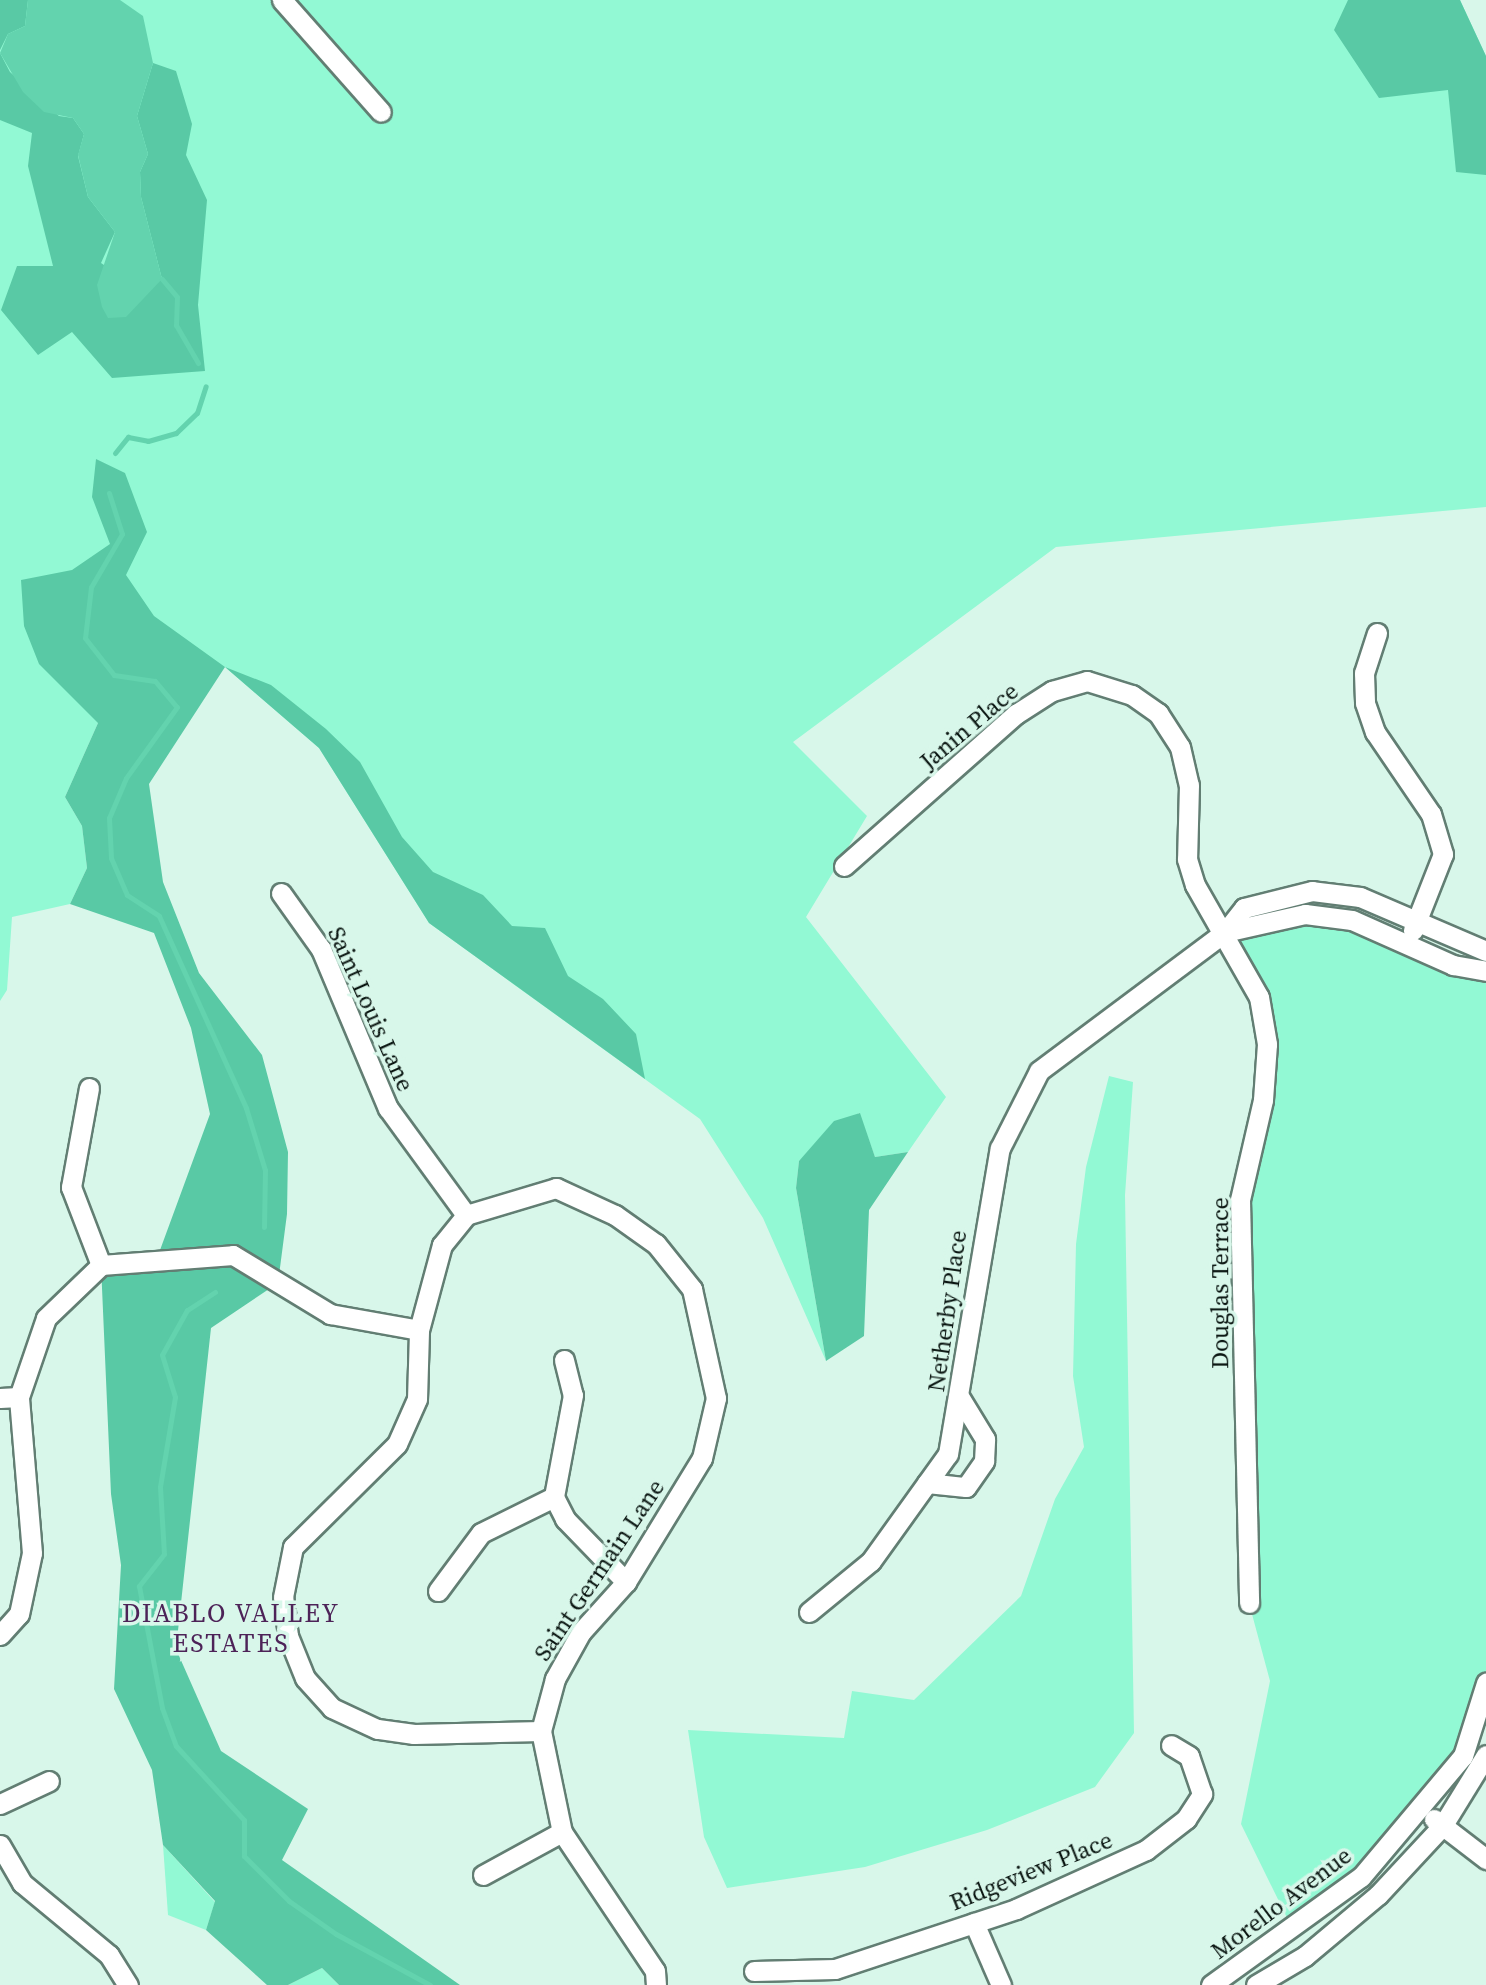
<!DOCTYPE html>
<html>
<head>
<meta charset="utf-8">
<style>
	body { margin:0 }
	#map { position:relative; width:1486px; height:1985px; overflow:hidden; background:#d8f7ea; font-family:"Source Serif 4",serif }
	div>[style] { position:absolute }
	.green>* { inset:0; background:#92f9d4 }
	.forest>* { inset:0; background:#59c9a5 }
	.water>* { inset:0; background:#63d3ae }
	.stream>* { height:5px; margin:-2.5px; padding:0 2.5px; transform-origin:2.5px; border-radius:2.5px; background:#63d3ae }
	.roads { filter:drop-shadow(2px 0 #627e73) drop-shadow(-2px 0 #627e73) drop-shadow(0 2px #627e73) drop-shadow(0 -2px #627e73) }
	.minor>* { height:19px; margin:-9.5px; padding:0 9.5px; transform-origin:9.5px; border-radius:9.5px; background:#fff }
	span { translate:-50% -50%; white-space:nowrap; text-align:center; line-height:1.15; -webkit-text-stroke:7px #d8f7ea; paint-order:stroke }
	.street-label { font-size:24px; color:#091410 }
	.neighbourhood-label { font-size:26px; color:#4d2358; letter-spacing:2px }
</style>
</head>
<body>
<div id="map">
	<div class="green">
		<i style="clip-path:polygon(0 0,1460px 0,1486px 56px,1486px 507px,1056px 547px,793px 742px,867px 816px,806px 917px,946px 1097px,908px 1152px,875px 1157px,859px 1113px,799px 1161px,796px 1188px,826px 1361px,763px 1218px,700px 1119px,429px 923px,319px 748px,225px 667px,98px 723px,65px 797px,82px 826px,87px 868px,70px 904px,12px 917px,7px 990px,0 1001px)"></i>
		<i style="clip-path:polygon(1305px 914px,1486px 971px,1486px 1683px,1463px 1756px,1422px 1810px,1293px 1930px,1241px 1824px,1270px 1681px,1249px 1603px,1240px 1200px,1267px 1044px,1225px 932px)"></i>
		<i style="clip-path:polygon(1109px 1076px,1133px 1082px,1125px 1195px,1134px 1733px,1095px 1787px,987px 1830px,865px 1867px,727px 1888px,704px 1837px,688px 1730px,844px 1738px,852px 1691px,914px 1700px,1021px 1596px,1055px 1499px,1084px 1447px,1073px 1376px,1076px 1244px,1086px 1167px)"></i>
		<i style="clip-path:polygon(163px 1845px,215px 1902px,206px 1930px,168px 1915px)"></i>
		<i style="clip-path:polygon(322px 1968px,339px 1985px,288px 1985px)"></i>
	</div>
	<div class="forest">
		<i style="clip-path:polygon(0 0,28px 0,25px 26px,8px 34px,0 50px)"></i>
		<i style="clip-path:polygon(1348px 0,1460px 0,1486px 56px,1486px 175px,1456px 172px,1448px 90px,1379px 98px,1334px 30px)"></i>
		<i style="clip-path:polygon(0 53px,10px 72px,59px 116px,73px 118px,84px 134px,78px 156px,88px 197px,115px 232px,101px 263px,144px 292px,162px 279px,141px 197px,140px 172px,148px 154px,137px 116px,153px 63px,176px 71px,192px 124px,186px 155px,207px 200px,198px 305px,205px 371px,112px 378px,72px 332px,38px 355px,1px 310px,17px 266px,53px 266px,28px 166px,32px 133px,0 120px)"></i>
		<i style="clip-path:polygon(96px 459px,125px 473px,147px 532px,126px 575px,154px 616px,225px 667px,271px 685px,326px 729px,360px 762px,402px 837px,433px 872px,483px 895px,512px 926px,545px 928px,568px 976px,603px 999px,636px 1034px,645px 1079px,429px 923px,319px 748px,225px 667px,149px 784px,163px 882px,199px 973px,262px 1055px,288px 1152px,287px 1214px,278px 1283px,211px 1328px,176px 1649px,221px 1751px,308px 1809px,282px 1860px,460px 1985px,339px 1985px,322px 1968px,288px 1985px,267px 1985px,206px 1930px,215px 1901px,163px 1845px,152px 1770px,114px 1689px,121px 1565px,111px 1494px,101px 1265px,156px 1261px,210px 1114px,191px 1028px,154px 933px,70px 904px,87px 868px,82px 826px,65px 797px,98px 723px,39px 664px,24px 626px,21px 580px,72px 570px,110px 544px,92px 497px)"></i>
		<i style="clip-path:polygon(860px 1113px,875px 1157px,908px 1152px,869px 1210px,864px 1336px,826px 1361px,796px 1188px,799px 1161px,834px 1121px)"></i>
	</div>
	<div class="water">
		<i style="clip-path:polygon(28px 0,120px 0,143px 16px,153px 63px,137px 116px,148px 154px,140px 172px,141px 197px,162px 279px,126px 317px,108px 318px,102px 307px,97px 285px,115px 232px,88px 197px,78px 155px,84px 134px,73px 118px,44px 112px,23px 92px,0 53px,8px 34px,25px 26px)"></i>
	</div>
	<div class="stream">
		<i style="left:162px;top:279px;width:23px;rotate:50deg"></i>
		<i style="left:177px;top:297px;width:28px;rotate:92deg"></i>
		<i style="left:176px;top:325px;width:44px;rotate:59.9deg"></i>
		<i style="left:115px;top:453px;width:21px;rotate:-51deg"></i>
		<i style="left:128px;top:437px;width:20px;rotate:11deg"></i>
		<i style="left:148px;top:441px;width:29px;rotate:-16deg"></i>
		<i style="left:176px;top:433px;width:29px;rotate:-44deg"></i>
		<i style="left:197px;top:413px;width:28px;rotate:-72deg"></i>
		<i style="left:109px;top:493px;width:43px;rotate:72.4deg"></i>
		<i style="left:122px;top:534px;width:61px;rotate:120.3deg"></i>
		<i style="left:91px;top:587px;width:51px;rotate:96.7deg"></i>
		<i style="left:85px;top:638px;width:47px;rotate:51.9deg"></i>
		<i style="left:114px;top:675px;width:41px;rotate:8.3deg"></i>
		<i style="left:155px;top:681px;width:34px;rotate:50deg"></i>
		<i style="left:177px;top:707px;width:87px;rotate:125.7deg"></i>
		<i style="left:126px;top:778px;width:43px;rotate:113deg"></i>
		<i style="left:109px;top:818px;width:40px;rotate:87.1deg"></i>
		<i style="left:111px;top:858px;width:40px;rotate:66.6deg"></i>
		<i style="left:127px;top:895px;width:38px;rotate:33deg"></i>
		<i style="left:159px;top:916px;width:211px;rotate:65.6deg"></i>
		<i style="left:246px;top:1108px;width:65px;rotate:73deg"></i>
		<i style="left:265px;top:1170px;width:57px;rotate:91deg"></i>
		<i style="left:215px;top:1292px;width:33px;rotate:147deg"></i>
		<i style="left:187px;top:1310px;width:51px;rotate:119.1deg"></i>
		<i style="left:162px;top:1355px;width:44px;rotate:72.8deg"></i>
		<i style="left:175px;top:1397px;width:91px;rotate:99.5deg"></i>
		<i style="left:160px;top:1487px;width:67px;rotate:86.6deg"></i>
		<i style="left:164px;top:1554px;width:41px;rotate:128deg"></i>
		<i style="left:139px;top:1586px;width:124px;rotate:79.3deg"></i>
		<i style="left:162px;top:1708px;width:40px;rotate:69.8deg"></i>
		<i style="left:176px;top:1746px;width:100px;rotate:47.4deg"></i>
		<i style="left:244px;top:1820px;width:36px;rotate:90deg"></i>
		<i style="left:244px;top:1856px;width:64px;rotate:45deg"></i>
		<i style="left:289px;top:1901px;width:57px;rotate:35.1deg"></i>
		<i style="left:336px;top:1934px;width:107px;rotate:28.5deg"></i>
	</div>
	<div class="roads">
		<div class="minor">
			<i style="left:282px;top:0;width:149px;rotate:48.5deg"></i>
			<i style="left:1377px;top:633px;width:42px;rotate:108deg"></i>
			<i style="left:1364px;top:673px;width:30px;rotate:88deg"></i>
			<i style="left:1365px;top:703px;width:31px;rotate:71deg"></i>
			<i style="left:1375px;top:732px;width:99px;rotate:55.7deg"></i>
			<i style="left:1431px;top:814px;width:42px;rotate:73.3deg"></i>
			<i style="left:1443px;top:854px;width:82px;rotate:111.5deg"></i>
			<i style="left:844px;top:866px;width:230px;rotate:-41.5deg"></i>
			<i style="left:1016px;top:714px;width:43px;rotate:-32.6deg"></i>
			<i style="left:1052px;top:691px;width:36px;rotate:-16deg"></i>
			<i style="left:1087px;top:681px;width:47px;rotate:17.3deg"></i>
			<i style="left:1132px;top:695px;width:32px;rotate:35deg"></i>
			<i style="left:1158px;top:713px;width:40px;rotate:57.1deg"></i>
			<i style="left:1180px;top:747px;width:39px;rotate:77deg"></i>
			<i style="left:1189px;top:785px;width:74px;rotate:91.5deg"></i>
			<i style="left:1187px;top:859px;width:27px;rotate:73deg"></i>
			<i style="left:1195px;top:885px;width:129px;rotate:60.3deg"></i>
			<i style="left:1259px;top:997px;width:48px;rotate:80.3deg"></i>
			<i style="left:1267px;top:1044px;width:56px;rotate:94.1deg"></i>
			<i style="left:1263px;top:1100px;width:103px;rotate:103deg"></i>
			<i style="left:1240px;top:1200px;width:403px;rotate:88.7deg"></i>
			<i style="left:281px;top:893px;width:69px;rotate:54.5deg"></i>
			<i style="left:321px;top:949px;width:173px;rotate:67.2deg"></i>
			<i style="left:388px;top:1108px;width:132px;rotate:53.9deg"></i>
			<i style="left:1486px;top:951px;width:137px;rotate:-156.8deg"></i>
			<i style="left:1360px;top:897px;width:48px;rotate:-172.9deg"></i>
			<i style="left:1312px;top:891px;width:70px;rotate:166deg"></i>
			<i style="left:1244px;top:908px;width:31px;rotate:128deg"></i>
			<i style="left:1225px;top:932px;width:82px;rotate:-12.7deg"></i>
			<i style="left:1305px;top:914px;width:47px;rotate:7.3deg"></i>
			<i style="left:1352px;top:920px;width:111px;rotate:24deg"></i>
			<i style="left:1453px;top:965px;width:34px;rotate:10deg"></i>
			<i style="left:89px;top:1088px;width:101px;rotate:100.3deg"></i>
			<i style="left:71px;top:1187px;width:84px;rotate:69deg"></i>
			<i style="left:564px;top:1360px;width:36px;rotate:76deg"></i>
			<i style="left:573px;top:1395px;width:104px;rotate:100.6deg"></i>
			<i style="left:554px;top:1497px;width:25px;rotate:63deg"></i>
			<i style="left:565px;top:1519px;width:88px;rotate:45.9deg"></i>
			<i style="left:0;top:1398px;width:19px;rotate:-3deg"></i>
			<i style="left:927px;top:1483px;width:39px;rotate:6deg"></i>
			<i style="left:966px;top:1487px;width:32px;rotate:-55deg"></i>
			<i style="left:984px;top:1461px;width:22px;rotate:-87deg"></i>
			<i style="left:985px;top:1439px;width:48px;rotate:-121.4deg"></i>
			<i style="left:438px;top:1591px;width:72px;rotate:-53.4deg"></i>
			<i style="left:481px;top:1533px;width:81px;rotate:-26.3deg"></i>
			<i style="left:809px;top:1612px;width:80px;rotate:-39.4deg"></i>
			<i style="left:871px;top:1561px;width:132px;rotate:-54.3deg"></i>
			<i style="left:948px;top:1454px;width:310px;rotate:-80.4deg"></i>
			<i style="left:1000px;top:1148px;width:86px;rotate:-63.1deg"></i>
			<i style="left:1039px;top:1071px;width:232px;rotate:-36.8deg"></i>
			<i style="left:0;top:1635px;width:28px;rotate:-48deg"></i>
			<i style="left:19px;top:1614px;width:62px;rotate:-78deg"></i>
			<i style="left:32px;top:1553px;width:157px;rotate:-94.8deg"></i>
			<i style="left:19px;top:1397px;width:83px;rotate:-71.1deg"></i>
			<i style="left:46px;top:1318px;width:76px;rotate:-43.9deg"></i>
			<i style="left:101px;top:1265px;width:132px;rotate:-4.3deg"></i>
			<i style="left:233px;top:1255px;width:114px;rotate:31.3deg"></i>
			<i style="left:330px;top:1314px;width:90px;rotate:10.2deg"></i>
			<i style="left:541px;top:1731px;width:127px;rotate:178.6deg"></i>
			<i style="left:414px;top:1734px;width:37px;rotate:-172deg"></i>
			<i style="left:377px;top:1729px;width:50px;rotate:-155deg"></i>
			<i style="left:332px;top:1708px;width:40px;rotate:-132deg"></i>
			<i style="left:305px;top:1678px;width:45px;rotate:-112deg"></i>
			<i style="left:288px;top:1636px;width:39px;rotate:-97deg"></i>
			<i style="left:283px;top:1597px;width:51px;rotate:-78.7deg"></i>
			<i style="left:293px;top:1547px;width:146px;rotate:-44.7deg"></i>
			<i style="left:397px;top:1444px;width:49px;rotate:-66deg"></i>
			<i style="left:417px;top:1399px;width:69px;rotate:-88.3deg"></i>
			<i style="left:419px;top:1330px;width:88px;rotate:-74.9deg"></i>
			<i style="left:442px;top:1245px;width:38px;rotate:-51deg"></i>
			<i style="left:466px;top:1215px;width:94px;rotate:-16.7deg"></i>
			<i style="left:556px;top:1188px;width:65px;rotate:24.6deg"></i>
			<i style="left:615px;top:1215px;width:50px;rotate:35.3deg"></i>
			<i style="left:656px;top:1244px;width:58px;rotate:51.3deg"></i>
			<i style="left:692px;top:1289px;width:112px;rotate:77.6deg"></i>
			<i style="left:716px;top:1398px;width:62px;rotate:103.1deg"></i>
			<i style="left:702px;top:1458px;width:145px;rotate:121.5deg"></i>
			<i style="left:626px;top:1582px;width:67px;rotate:132deg"></i>
			<i style="left:581px;top:1632px;width:54px;rotate:119deg"></i>
			<i style="left:555px;top:1679px;width:54px;rotate:105.1deg"></i>
			<i style="left:541px;top:1731px;width:103px;rotate:78.3deg"></i>
			<i style="left:562px;top:1832px;width:167px;rotate:56.2deg"></i>
			<i style="left:655px;top:1971px;width:14px;rotate:86deg"></i>
			<i style="left:0;top:1804px;width:54px;rotate:-25.1deg"></i>
			<i style="left:1434px;top:1819px;width:66px;rotate:37.6deg"></i>
			<i style="left:0;top:1845px;width:44px;rotate:59.9deg"></i>
			<i style="left:22px;top:1883px;width:113px;rotate:39.6deg"></i>
			<i style="left:109px;top:1955px;width:36px;rotate:58deg"></i>
			<i style="left:483px;top:1875px;width:90px;rotate:-28.6deg"></i>
			<i style="left:974px;top:1923px;width:68px;rotate:66.5deg"></i>
			<i style="left:754px;top:1971px;width:81px;rotate:-1.4deg"></i>
			<i style="left:835px;top:1969px;width:191px;rotate:-18.3deg"></i>
			<i style="left:1016px;top:1909px;width:143px;rotate:-24.4deg"></i>
			<i style="left:1146px;top:1850px;width:51px;rotate:-37.8deg"></i>
			<i style="left:1186px;top:1819px;width:30px;rotate:-57deg"></i>
			<i style="left:1202px;top:1794px;width:40px;rotate:-108.9deg"></i>
			<i style="left:1189px;top:1756px;width:21px;rotate:-149deg"></i>
			<i style="left:1211px;top:1985px;width:185px;rotate:-35.8deg"></i>
			<i style="left:1361px;top:1877px;width:158px;rotate:-49.9deg"></i>
			<i style="left:1463px;top:1756px;width:77px;rotate:-72.5deg"></i>
			<i style="left:1256px;top:1985px;width:57px;rotate:-30.6deg"></i>
			<i style="left:1305px;top:1956px;width:95px;rotate:-39.9deg"></i>
			<i style="left:1378px;top:1895px;width:96px;rotate:-47.1deg"></i>
			<i style="left:1443px;top:1825px;width:82px;rotate:-58.4deg"></i>
		</div>
	</div>
	<div class="street-label">
		<span style="left:969px;top:726px;rotate:-40deg">Janin Place</span>
		<span style="left:371px;top:1009px;rotate:66deg">Saint Louis Lane</span>
		<span style="left:1220px;top:1283px;rotate:-90deg">Douglas Terrace</span>
		<span style="left:947px;top:1311px;rotate:-82deg">Netherby Place</span>
		<span style="left:599px;top:1570px;rotate:-56deg">Saint Germain Lane</span>
		<span style="left:1031px;top:1871px;rotate:-22deg">Ridgeview Place</span>
		<span style="left:1281px;top:1903px;rotate:-37deg">Morello Avenue</span>
	</div>
	<div class="neighbourhood-label">
		<span style="left:231px;top:1629px">DIABLO VALLEY<br>ESTATES</span>
	</div>
</div>
</body>
</html>
